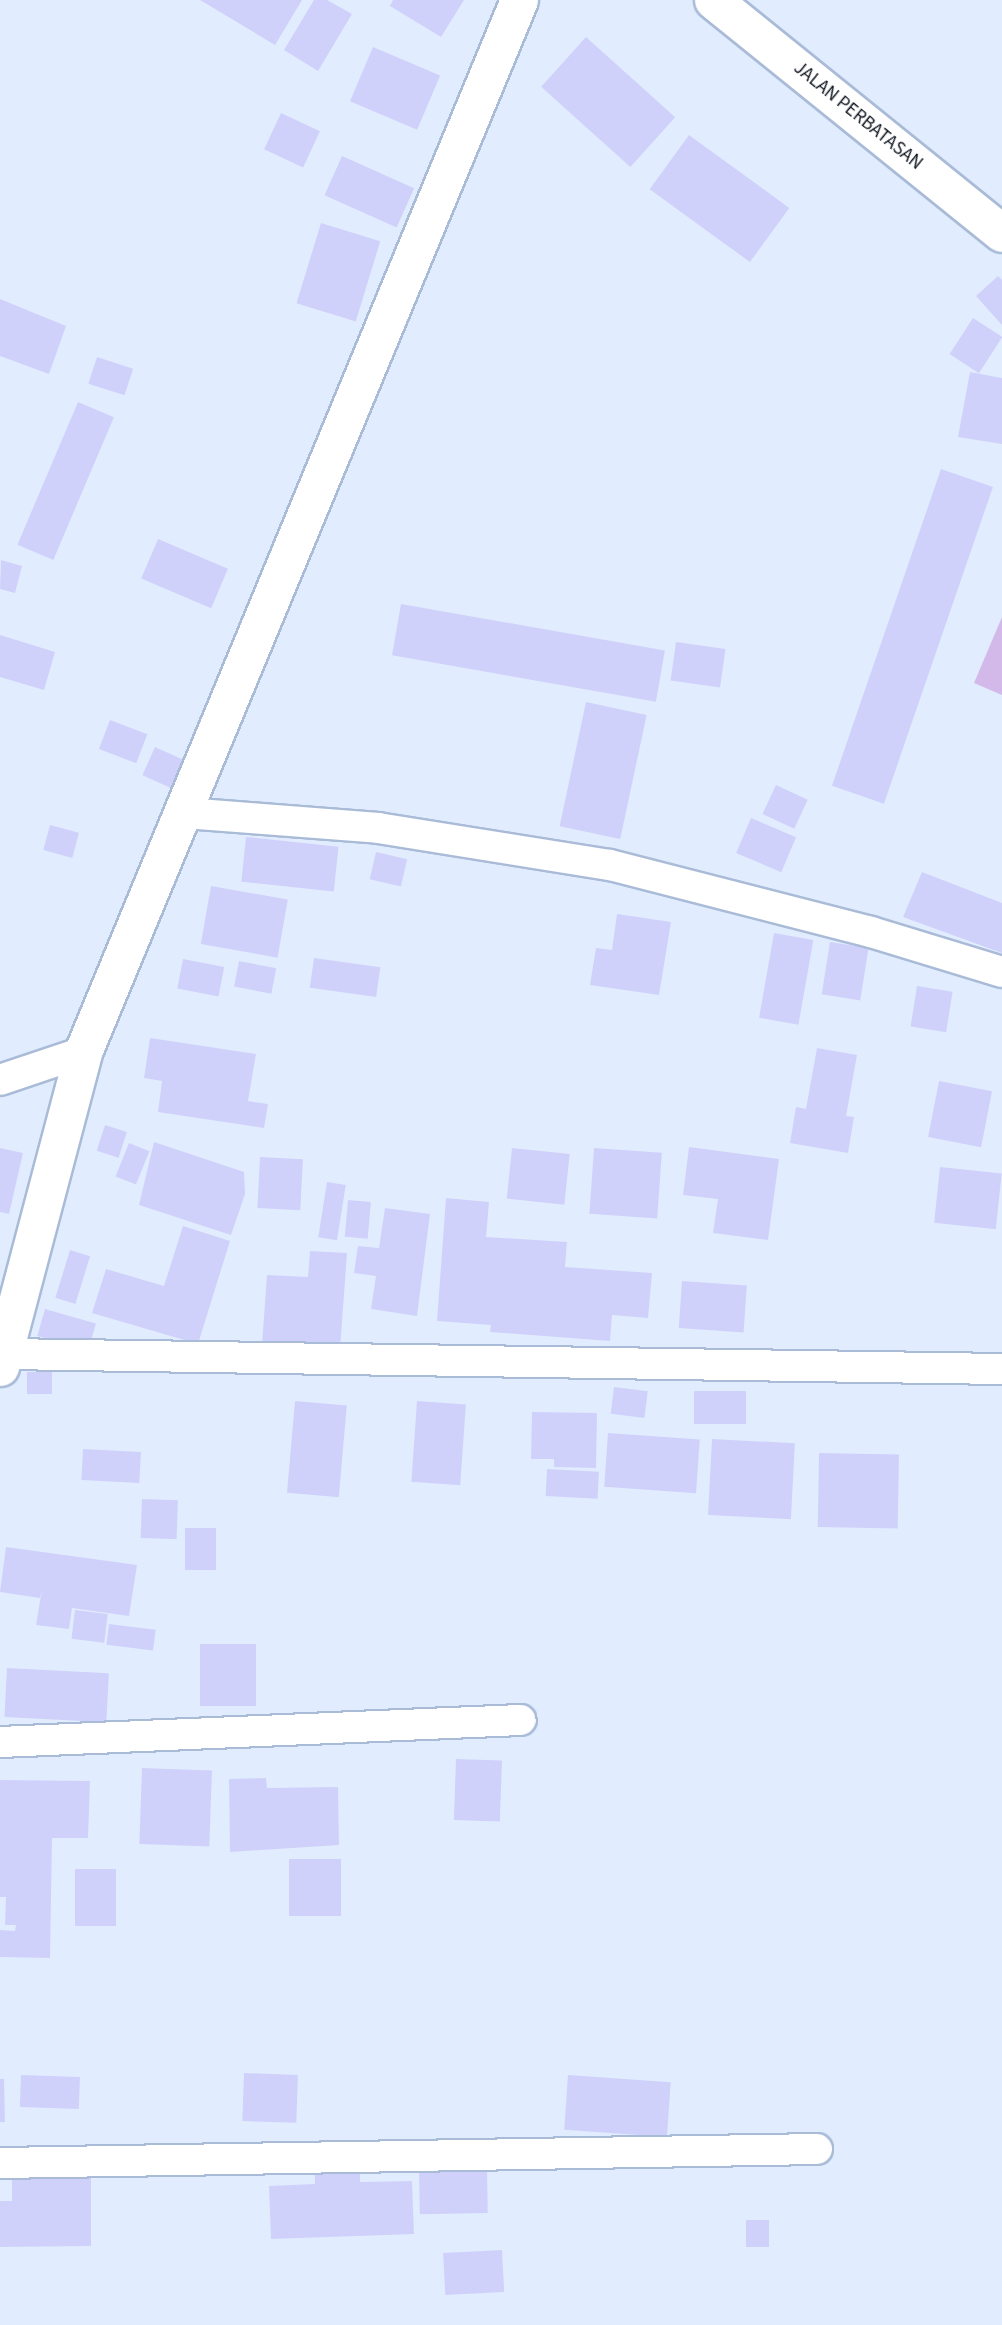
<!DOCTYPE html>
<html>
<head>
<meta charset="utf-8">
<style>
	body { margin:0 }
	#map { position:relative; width:1002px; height:2325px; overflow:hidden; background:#e1edfe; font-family:"Source Sans 3",sans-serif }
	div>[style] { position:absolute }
	.green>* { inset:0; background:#d2b9e9 }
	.building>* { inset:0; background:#d0d1fb; transform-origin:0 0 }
	.roads { filter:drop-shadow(2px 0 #a9bbd7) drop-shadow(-2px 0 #a9bbd7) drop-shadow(0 2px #a9bbd7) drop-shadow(0 -2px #a9bbd7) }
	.minor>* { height:30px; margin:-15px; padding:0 15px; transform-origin:15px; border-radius:15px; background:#fff }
	.tertiary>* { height:37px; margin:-18.5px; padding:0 18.5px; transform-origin:18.5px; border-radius:18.5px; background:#fff }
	span { translate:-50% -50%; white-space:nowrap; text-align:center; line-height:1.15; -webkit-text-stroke:5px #fff; paint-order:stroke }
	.street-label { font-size:19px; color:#101620 }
</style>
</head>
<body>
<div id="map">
	<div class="green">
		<i style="clip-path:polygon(1002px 617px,1002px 695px,974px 683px)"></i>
	</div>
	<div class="building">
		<i style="clip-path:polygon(200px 0,302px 0,275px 45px)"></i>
		<i style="clip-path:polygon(314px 0,327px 0,352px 14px,318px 71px,284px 50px)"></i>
		<i style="clip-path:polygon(393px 0,464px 0,441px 37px,390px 6px)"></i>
		<i style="left:586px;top:37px;width:120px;height:67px;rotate:42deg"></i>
		<i style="left:373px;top:47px;width:73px;height:59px;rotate:23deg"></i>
		<i style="left:281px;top:113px;width:43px;height:40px;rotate:25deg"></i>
		<i style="left:689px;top:135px;width:124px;height:67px;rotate:36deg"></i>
		<i style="left:342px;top:156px;width:79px;height:43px;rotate:24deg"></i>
		<i style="left:321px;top:223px;width:62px;height:84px;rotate:17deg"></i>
		<i style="clip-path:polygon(998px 276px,1002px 280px,1002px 325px,976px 296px)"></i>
		<i style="clip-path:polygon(0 299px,66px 326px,49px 374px,0 356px)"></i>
		<i style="left:973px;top:318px;width:35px;height:43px;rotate:33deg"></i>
		<i style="left:97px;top:357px;width:38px;height:28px;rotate:18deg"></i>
		<i style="clip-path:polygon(970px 372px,1002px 378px,1002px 444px,958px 437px)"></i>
		<i style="left:78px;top:402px;width:39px;height:155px;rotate:23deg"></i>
		<i style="left:941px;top:469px;width:55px;height:335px;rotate:19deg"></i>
		<i style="left:158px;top:539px;width:76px;height:43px;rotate:23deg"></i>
		<i style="clip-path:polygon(1px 560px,22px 566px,15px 593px,0 589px)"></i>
		<i style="left:401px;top:604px;width:268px;height:52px;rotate:10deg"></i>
		<i style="clip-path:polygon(0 635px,55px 652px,44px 690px,0 677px)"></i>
		<i style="left:676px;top:642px;width:50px;height:39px;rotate:8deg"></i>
		<i style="left:586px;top:702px;width:62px;height:127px;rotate:12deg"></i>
		<i style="left:110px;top:720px;width:40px;height:31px;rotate:21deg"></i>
		<i style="left:155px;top:747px;width:36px;height:31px;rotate:24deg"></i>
		<i style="left:776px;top:785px;width:35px;height:32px;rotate:25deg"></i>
		<i style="left:751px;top:818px;width:49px;height:38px;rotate:23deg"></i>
		<i style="left:50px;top:825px;width:30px;height:26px;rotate:15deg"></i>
		<i style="left:246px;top:837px;width:93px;height:45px;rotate:6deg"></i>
		<i style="left:376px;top:852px;width:32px;height:28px;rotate:13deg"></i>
		<i style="clip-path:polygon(922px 872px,1002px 903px,1002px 953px,903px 917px)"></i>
		<i style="left:211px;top:886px;width:78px;height:59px;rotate:10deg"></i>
		<i style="clip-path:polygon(617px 914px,671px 922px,659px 995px,590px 985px,596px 948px,612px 950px)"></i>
		<i style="left:774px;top:933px;width:40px;height:86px;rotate:10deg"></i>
		<i style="left:830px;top:942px;width:39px;height:53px;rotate:9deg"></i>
		<i style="left:314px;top:958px;width:67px;height:30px;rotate:8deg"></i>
		<i style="left:183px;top:959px;width:42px;height:30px;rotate:11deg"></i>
		<i style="left:239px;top:961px;width:38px;height:26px;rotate:11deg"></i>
		<i style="left:917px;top:986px;width:36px;height:41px;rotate:9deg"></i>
		<i style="clip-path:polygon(150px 1038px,256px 1054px,248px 1101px,268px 1104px,264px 1128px,158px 1112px,162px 1081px,144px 1078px)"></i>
		<i style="clip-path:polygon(817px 1048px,857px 1055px,846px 1116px,854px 1117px,848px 1153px,790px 1143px,796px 1107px,806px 1109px)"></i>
		<i style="left:939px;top:1081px;width:54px;height:57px;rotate:11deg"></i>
		<i style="left:105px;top:1125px;width:23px;height:27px;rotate:18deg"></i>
		<i style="clip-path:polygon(154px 1142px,244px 1172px,245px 1194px,231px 1235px,139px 1205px)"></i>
		<i style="left:129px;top:1143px;width:22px;height:36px;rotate:22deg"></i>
		<i style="clip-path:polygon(689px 1147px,779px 1159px,768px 1240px,713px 1233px,718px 1199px,683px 1195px)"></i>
		<i style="clip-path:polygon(0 1148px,23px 1153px,9px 1214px,0 1212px)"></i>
		<i style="left:512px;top:1148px;width:58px;height:51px;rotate:6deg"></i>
		<i style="left:594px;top:1148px;width:68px;height:66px;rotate:4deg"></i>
		<i style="left:260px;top:1157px;width:43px;height:51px;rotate:3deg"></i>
		<i style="left:940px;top:1167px;width:62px;height:56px;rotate:6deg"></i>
		<i style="left:327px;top:1182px;width:19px;height:56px;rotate:9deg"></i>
		<i style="clip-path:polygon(446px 1198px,489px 1202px,486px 1237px,567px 1242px,565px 1267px,652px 1273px,648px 1318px,612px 1315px,610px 1341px,490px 1332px,491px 1325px,437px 1321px)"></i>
		<i style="left:348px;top:1200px;width:23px;height:37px;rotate:5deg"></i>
		<i style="clip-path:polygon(385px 1208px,430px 1214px,417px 1316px,371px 1309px,376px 1276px,354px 1273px,358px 1246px,379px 1248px)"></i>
		<i style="clip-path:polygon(183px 1226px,230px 1241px,198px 1344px,92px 1313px,106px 1269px,164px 1286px)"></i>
		<i style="left:70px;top:1250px;width:21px;height:50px;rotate:17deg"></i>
		<i style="clip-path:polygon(310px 1251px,347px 1253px,340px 1349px,262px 1344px,267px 1275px,308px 1277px)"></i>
		<i style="left:682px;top:1281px;width:65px;height:47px;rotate:4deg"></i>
		<i style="left:45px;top:1309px;width:53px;height:28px;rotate:16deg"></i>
		<i style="left:27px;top:1372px;width:25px;height:22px"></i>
		<i style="left:614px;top:1387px;width:34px;height:27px;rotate:7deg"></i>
		<i style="left:694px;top:1391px;width:52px;height:33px"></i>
		<i style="left:295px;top:1401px;width:52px;height:92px;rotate:5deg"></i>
		<i style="left:417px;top:1401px;width:49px;height:81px;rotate:4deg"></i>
		<i style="clip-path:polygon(532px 1412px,597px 1413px,596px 1468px,554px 1467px,554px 1459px,531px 1459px)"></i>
		<i style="left:608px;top:1433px;width:92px;height:54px;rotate:4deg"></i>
		<i style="left:712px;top:1439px;width:83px;height:76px;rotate:3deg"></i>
		<i style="left:83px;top:1449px;width:58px;height:31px;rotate:3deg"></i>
		<i style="left:819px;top:1453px;width:80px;height:74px;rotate:1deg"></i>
		<i style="left:547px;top:1469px;width:52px;height:27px;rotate:3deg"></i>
		<i style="left:142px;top:1499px;width:36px;height:39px;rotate:2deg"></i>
		<i style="left:185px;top:1528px;width:31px;height:42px"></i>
		<i style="clip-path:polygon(6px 1547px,137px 1565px,129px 1616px,72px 1608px,69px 1629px,36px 1625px,42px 1589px,40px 1598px,0 1592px)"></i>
		<i style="left:75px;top:1610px;width:33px;height:29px;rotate:7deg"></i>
		<i style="left:109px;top:1624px;width:47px;height:21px;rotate:7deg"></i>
		<i style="left:200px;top:1644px;width:56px;height:62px"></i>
		<i style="left:7px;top:1668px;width:102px;height:49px;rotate:3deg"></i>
		<i style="left:456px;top:1759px;width:46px;height:61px;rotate:2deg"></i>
		<i style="left:142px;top:1768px;width:70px;height:76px;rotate:2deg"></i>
		<i style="clip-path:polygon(266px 1778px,267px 1788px,338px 1787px,339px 1845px,230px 1852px,229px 1779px)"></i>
		<i style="clip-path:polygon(0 1780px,90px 1781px,88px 1838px,52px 1838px,50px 1958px,0 1957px,0 1930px,15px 1931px,16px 1925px,5px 1925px,6px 1897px,0 1897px)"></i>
		<i style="left:289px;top:1859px;width:52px;height:57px"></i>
		<i style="left:116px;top:1869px;width:57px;height:41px;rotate:90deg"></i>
		<i style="left:244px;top:2073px;width:54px;height:48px;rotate:2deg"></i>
		<i style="left:21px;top:2075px;width:59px;height:32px;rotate:2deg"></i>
		<i style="left:568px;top:2075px;width:103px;height:55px;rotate:4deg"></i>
		<i style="clip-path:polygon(0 2079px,4px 2079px,5px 2122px,0 2122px)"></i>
		<i style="clip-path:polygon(360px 2167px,360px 2182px,412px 2181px,414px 2234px,271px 2239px,269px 2186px,315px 2184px,315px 2168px)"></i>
		<i style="left:487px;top:2168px;width:45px;height:68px;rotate:89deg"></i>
		<i style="clip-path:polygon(91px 2171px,91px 2246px,0 2247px,0 2201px,12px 2201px,12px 2172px)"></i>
		<i style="left:746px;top:2220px;width:23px;height:27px"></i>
		<i style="left:502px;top:2250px;width:42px;height:59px;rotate:87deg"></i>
	</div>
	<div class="roads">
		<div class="minor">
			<i style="left:185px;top:813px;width:194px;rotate:4.4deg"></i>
			<i style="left:378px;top:828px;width:235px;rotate:9.1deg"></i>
			<i style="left:610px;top:865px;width:269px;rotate:14.4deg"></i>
			<i style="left:871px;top:932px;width:137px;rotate:17deg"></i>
			<i style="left:0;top:1080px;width:88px;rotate:-18.6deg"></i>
			<i style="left:4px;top:1354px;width:998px;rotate:0.86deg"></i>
			<i style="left:0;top:1742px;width:521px;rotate:-2.42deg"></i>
			<i style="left:0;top:2163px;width:817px;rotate:-0.98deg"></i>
		</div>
		<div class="tertiary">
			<i style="left:713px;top:0;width:371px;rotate:38.9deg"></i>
			<i style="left:0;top:1367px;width:326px;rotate:-75.2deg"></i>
			<i style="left:83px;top:1052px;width:1139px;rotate:-67.49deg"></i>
		</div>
	</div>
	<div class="street-label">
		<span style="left:858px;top:116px;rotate:39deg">JALAN PERBATASAN</span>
	</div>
</div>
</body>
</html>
